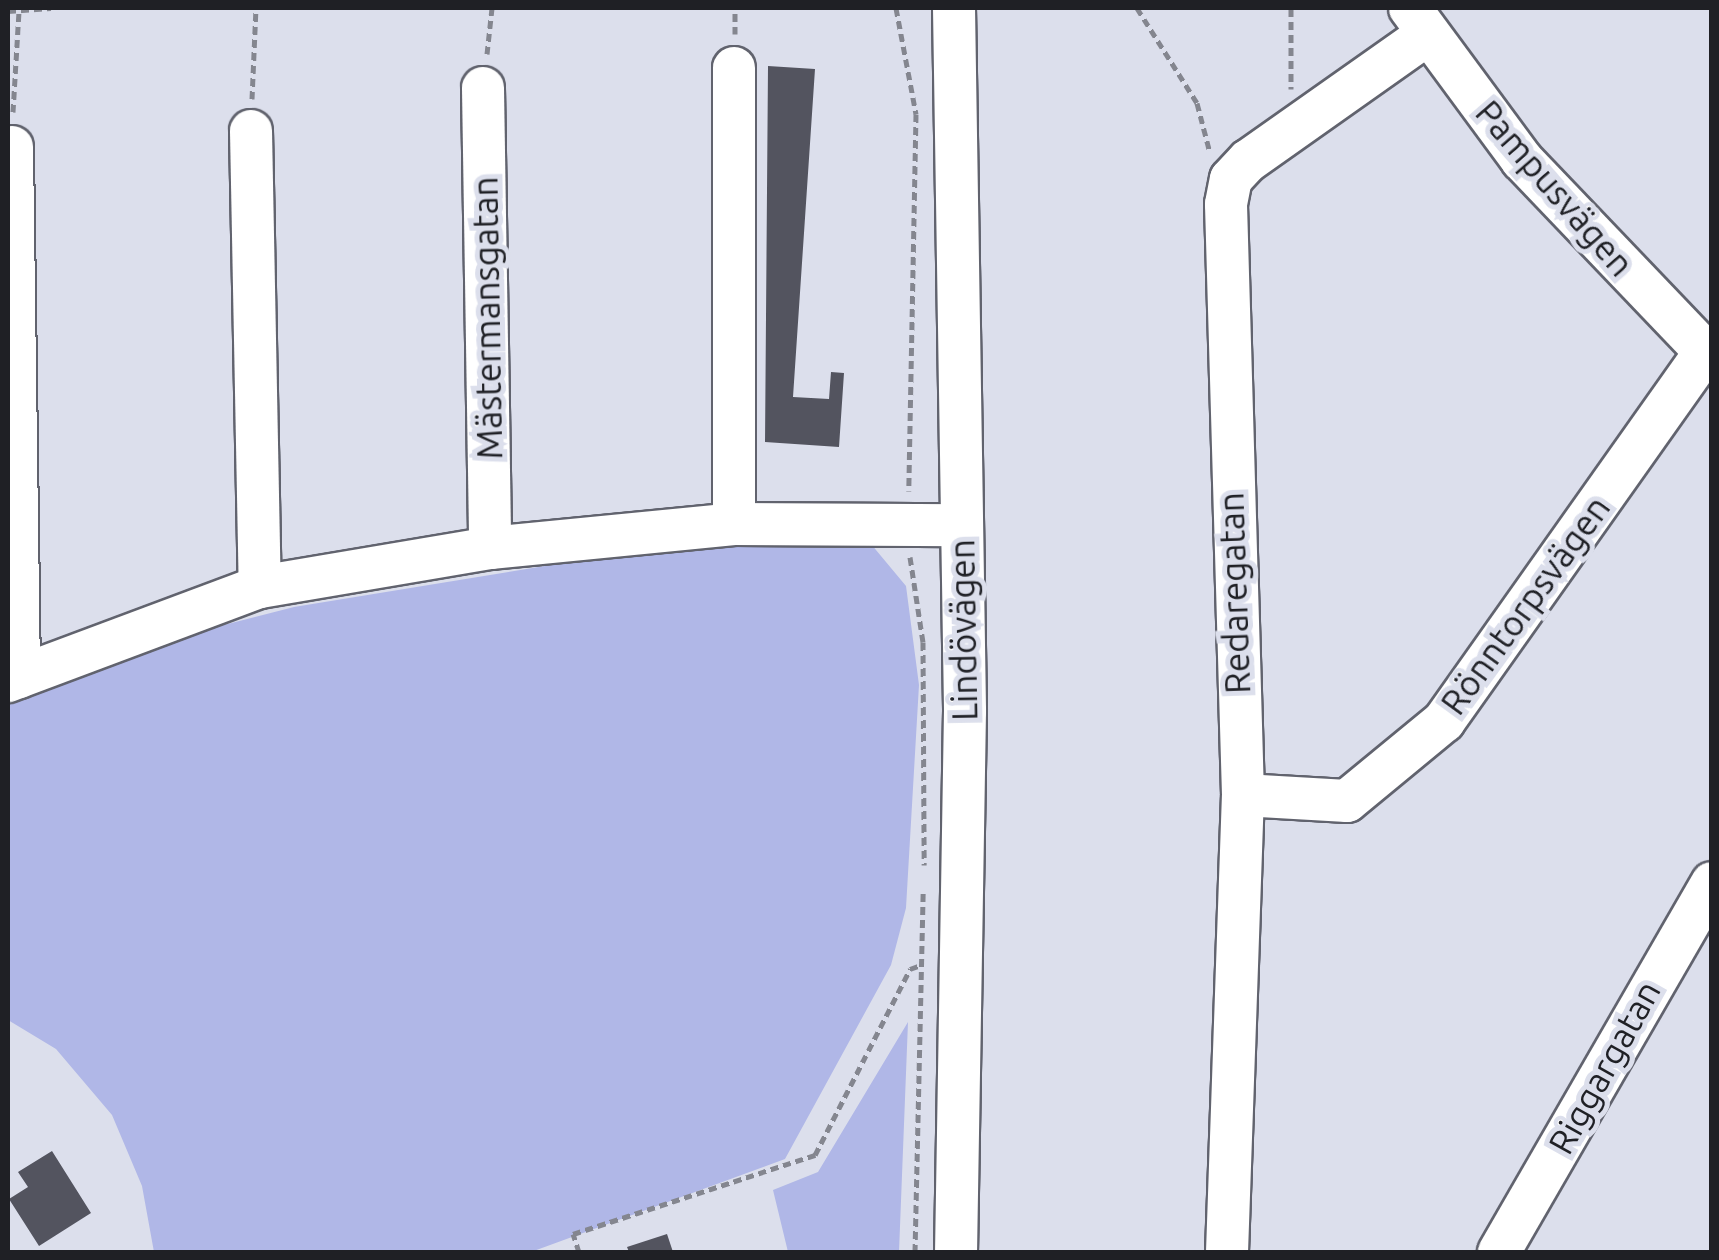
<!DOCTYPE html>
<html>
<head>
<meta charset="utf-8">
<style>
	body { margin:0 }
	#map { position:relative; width:1719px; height:1260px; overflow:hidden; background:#dcdfec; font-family:Ubuntu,sans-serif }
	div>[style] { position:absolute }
	.green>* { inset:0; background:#b0b7e7 }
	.building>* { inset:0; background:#53545f }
	.path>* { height:5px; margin-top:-2.5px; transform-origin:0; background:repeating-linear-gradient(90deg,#84868f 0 8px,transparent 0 13px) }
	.roads { filter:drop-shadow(2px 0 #61636e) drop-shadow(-2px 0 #61636e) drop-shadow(0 2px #61636e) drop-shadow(0 -2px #61636e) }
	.minor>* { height:42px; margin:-21px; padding:0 21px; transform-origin:21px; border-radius:21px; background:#fff }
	span { translate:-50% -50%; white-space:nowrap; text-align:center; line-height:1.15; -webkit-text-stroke:10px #dcdfec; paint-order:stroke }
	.street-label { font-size:35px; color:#1f2025 }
	.frame { position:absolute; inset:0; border:10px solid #1f2025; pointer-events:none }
</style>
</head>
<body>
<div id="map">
	<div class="green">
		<i style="clip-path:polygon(871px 544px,906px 586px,919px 685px,906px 908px,891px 965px,785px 1159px,531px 1252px,154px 1252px,142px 1186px,112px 1115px,56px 1049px,8px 1020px,8px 705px,126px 650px,294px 607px,674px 545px)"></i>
		<i style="clip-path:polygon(908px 1022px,899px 1252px,788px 1252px,773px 1190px,818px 1172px)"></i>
	</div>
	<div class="building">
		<i style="clip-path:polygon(768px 66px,815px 69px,793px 397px,829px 399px,831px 372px,844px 373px,839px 447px,765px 442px)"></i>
		<i style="clip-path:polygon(52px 1151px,91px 1213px,39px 1246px,9px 1199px,28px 1187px,18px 1172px)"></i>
		<i style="clip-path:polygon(667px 1234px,673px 1252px,629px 1252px,627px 1247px)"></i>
	</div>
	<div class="path">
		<i style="left:896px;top:8px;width:108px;rotate:79.3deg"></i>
		<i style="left:916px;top:114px;width:377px;rotate:91.1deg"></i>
		<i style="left:1137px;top:8px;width:112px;rotate:57.7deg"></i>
		<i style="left:1197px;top:103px;width:48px;rotate:75.4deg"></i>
		<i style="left:1291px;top:8px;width:81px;rotate:90deg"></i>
		<i style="left:8px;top:11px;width:43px;rotate:-4deg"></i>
		<i style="left:735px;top:34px;width:26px;rotate:-90deg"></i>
		<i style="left:487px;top:54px;width:46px;rotate:-83.8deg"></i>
		<i style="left:252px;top:99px;width:91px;rotate:-87.5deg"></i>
		<i style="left:13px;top:112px;width:102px;rotate:-86.6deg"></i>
		<i style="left:910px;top:557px;width:86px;rotate:81.3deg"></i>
		<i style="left:923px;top:642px;width:223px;rotate:89.7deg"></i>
		<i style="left:579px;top:1252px;width:19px;rotate:-108deg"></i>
		<i style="left:573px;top:1234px;width:255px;rotate:-18.1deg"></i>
		<i style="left:815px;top:1155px;width:209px;rotate:-62.9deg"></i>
		<i style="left:910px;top:969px;width:12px;rotate:-20deg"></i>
		<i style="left:915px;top:1252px;width:361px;rotate:-88.7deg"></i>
	</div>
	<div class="roads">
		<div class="minor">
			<i style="left:954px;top:8px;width:703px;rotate:89.1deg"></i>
			<i style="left:965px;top:711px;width:541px;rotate:90.95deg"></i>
			<i style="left:1410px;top:8px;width:189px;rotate:53.6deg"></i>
			<i style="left:1522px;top:160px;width:275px;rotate:46.3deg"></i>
			<i style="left:734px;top:68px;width:456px;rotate:90deg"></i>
			<i style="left:483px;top:88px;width:460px;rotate:89.1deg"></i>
			<i style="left:251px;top:131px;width:456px;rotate:88.9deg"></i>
			<i style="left:12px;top:147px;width:530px;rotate:89.24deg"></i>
			<i style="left:8px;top:681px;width:269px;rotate:-20.5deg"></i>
			<i style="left:260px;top:587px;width:233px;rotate:-9.6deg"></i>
			<i style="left:490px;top:548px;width:245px;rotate:-5.6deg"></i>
			<i style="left:734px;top:524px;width:228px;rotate:0.3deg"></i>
			<i style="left:1243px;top:795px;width:104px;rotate:3.3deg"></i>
			<i style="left:1347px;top:801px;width:126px;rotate:-39.5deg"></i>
			<i style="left:1444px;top:721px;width:452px;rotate:-54.7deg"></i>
			<i style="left:1227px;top:1252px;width:457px;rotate:-88deg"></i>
			<i style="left:1243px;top:795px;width:591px;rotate:-91.65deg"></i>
			<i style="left:1226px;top:204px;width:25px;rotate:-79deg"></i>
			<i style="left:1231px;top:179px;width:25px;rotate:-47deg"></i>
			<i style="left:1248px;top:161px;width:220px;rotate:-35.2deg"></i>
			<i style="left:1499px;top:1252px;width:426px;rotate:-60deg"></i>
		</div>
	</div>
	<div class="street-label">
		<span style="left:1555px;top:188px;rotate:49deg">Pampusvägen</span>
		<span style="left:487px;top:318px;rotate:-91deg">Mästermansgatan</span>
		<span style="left:1234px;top:593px;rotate:-92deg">Redaregatan</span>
		<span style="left:1525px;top:605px;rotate:-54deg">Rönntorpsvägen</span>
		<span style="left:963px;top:630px;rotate:-91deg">Lindövägen</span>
		<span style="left:1604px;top:1067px;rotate:-61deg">Riggargatan</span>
	</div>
	<div class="frame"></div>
</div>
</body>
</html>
